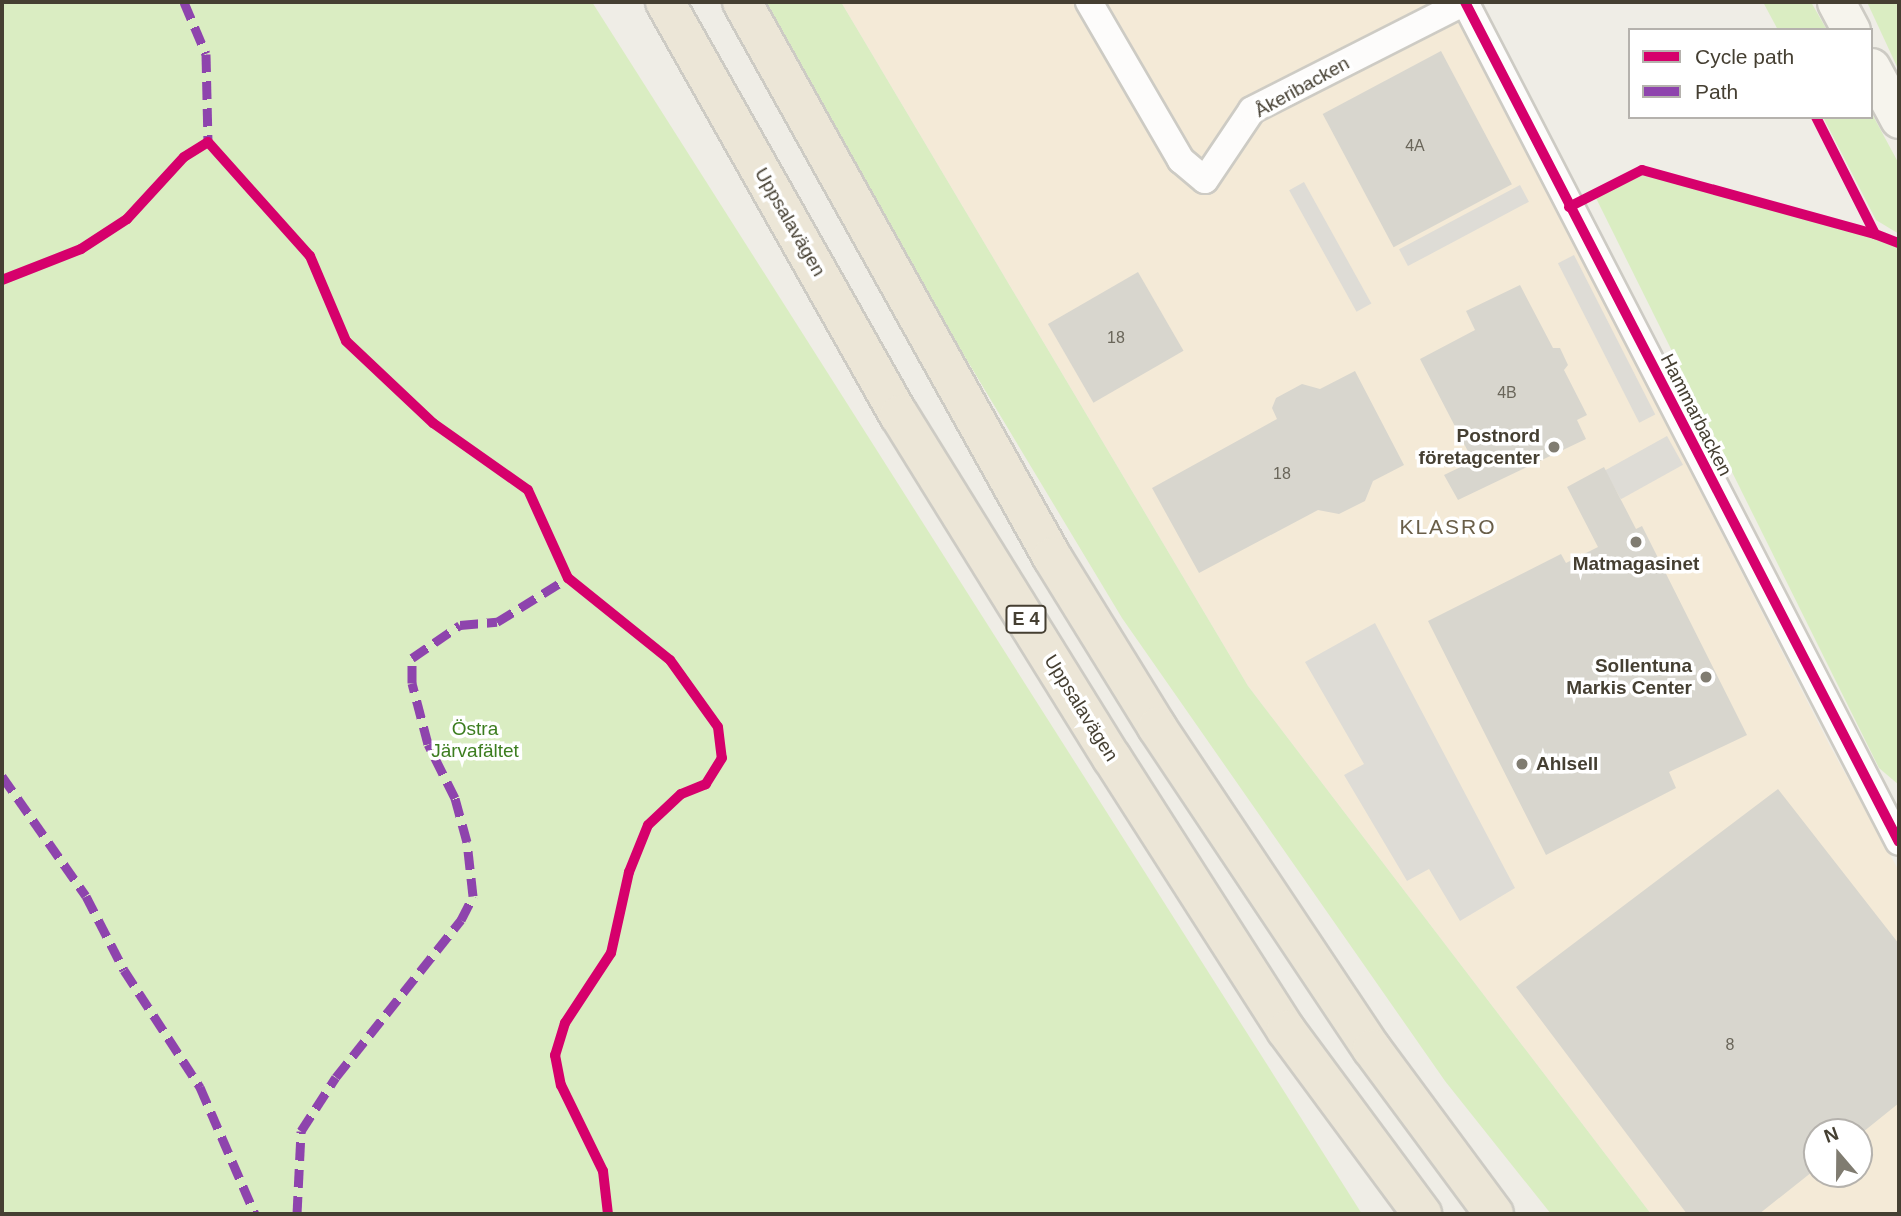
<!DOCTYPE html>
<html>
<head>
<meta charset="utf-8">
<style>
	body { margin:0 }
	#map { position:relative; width:1901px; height:1216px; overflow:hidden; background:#efede6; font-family:Helvetica,sans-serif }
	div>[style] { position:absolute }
	.commercial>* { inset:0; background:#f4ead7 }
	.green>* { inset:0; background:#daedc2 }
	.parking>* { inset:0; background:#dedcd6; transform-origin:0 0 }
	.building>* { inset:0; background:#d8d6ce; transform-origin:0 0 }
	.roads { filter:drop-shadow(2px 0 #cdcbc4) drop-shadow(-2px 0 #cdcbc4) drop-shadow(0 2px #cdcbc4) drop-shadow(0 -2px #cdcbc4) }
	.street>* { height:26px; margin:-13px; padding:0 13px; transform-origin:13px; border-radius:13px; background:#fdfcfb }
	.secondary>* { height:37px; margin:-18.5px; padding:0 18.5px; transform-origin:18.5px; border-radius:18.5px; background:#f6f4ed }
	.highway>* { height:38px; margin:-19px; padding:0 19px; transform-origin:19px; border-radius:19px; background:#ece6d7 }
	.quiet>* { height:9px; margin-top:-4.5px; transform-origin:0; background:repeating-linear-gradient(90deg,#8e44ad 0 18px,transparent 0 27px) }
	.cycleway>* { height:10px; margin:-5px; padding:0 5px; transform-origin:5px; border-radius:5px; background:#d6006c }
	.dots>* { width:19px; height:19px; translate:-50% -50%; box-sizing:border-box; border:4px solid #fff; border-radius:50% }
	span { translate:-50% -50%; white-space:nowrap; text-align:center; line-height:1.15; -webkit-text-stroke:7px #fff; paint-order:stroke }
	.number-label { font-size:16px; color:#6a665a }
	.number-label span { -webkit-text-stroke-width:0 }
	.shield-label span { padding:2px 5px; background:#fff; border:2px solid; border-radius:5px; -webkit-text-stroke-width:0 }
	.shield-label { font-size:18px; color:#453f32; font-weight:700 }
	.street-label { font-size:19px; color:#453f32 }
	.poi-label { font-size:19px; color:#453f32; font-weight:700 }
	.right { translate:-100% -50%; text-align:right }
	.left { translate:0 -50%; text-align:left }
	.park-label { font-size:19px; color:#3c7d1f }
	.neighbourhood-label { font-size:21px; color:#695e48; letter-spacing:2px }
	.frame { position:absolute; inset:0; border:4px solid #453f32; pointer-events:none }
	.legend { position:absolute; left:1628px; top:28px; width:245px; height:91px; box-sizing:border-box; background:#fff; border:2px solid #b5b2ad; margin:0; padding:9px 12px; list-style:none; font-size:21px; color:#453f32 }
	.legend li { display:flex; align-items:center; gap:14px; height:35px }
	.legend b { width:35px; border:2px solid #b5b2ad }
	.north { position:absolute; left:1803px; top:1118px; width:70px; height:70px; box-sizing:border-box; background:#fff; border:2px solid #b5b2ad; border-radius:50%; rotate:340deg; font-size:19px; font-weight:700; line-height:28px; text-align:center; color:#453f32 }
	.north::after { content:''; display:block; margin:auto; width:24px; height:32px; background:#807c71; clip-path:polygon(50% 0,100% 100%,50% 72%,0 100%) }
</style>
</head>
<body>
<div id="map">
	<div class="commercial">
		<i style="clip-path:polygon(evenodd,841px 2px,1451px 2px,1830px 746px,1899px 871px,1899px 1214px,1651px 1214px,1248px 686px,841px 2px,1817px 1132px,1859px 1132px,1859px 1174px,1817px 1174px,1817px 1132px)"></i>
	</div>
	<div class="green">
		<i style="clip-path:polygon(2px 2px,592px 2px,1362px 1214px,2px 1214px)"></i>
		<i style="clip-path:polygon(764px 2px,841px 2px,1248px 686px,1651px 1214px,1551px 1214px,1445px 1081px,1122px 618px,926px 292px)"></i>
		<i style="clip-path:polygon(1763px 2px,1811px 2px,1827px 30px,1778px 30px)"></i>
		<i style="clip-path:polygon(1867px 2px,1899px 2px,1899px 71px)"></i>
		<i style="clip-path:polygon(1871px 112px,1899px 164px,1899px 234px,1876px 220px,1823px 117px,1871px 117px)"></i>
		<i style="clip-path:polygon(1642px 170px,1745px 194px,1899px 243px,1899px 785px,1879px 768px,1594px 194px)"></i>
	</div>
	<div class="parking">
		<i style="left:1304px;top:182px;width:139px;height:17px;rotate:61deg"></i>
		<i style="left:1520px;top:185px;width:19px;height:137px;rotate:62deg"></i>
		<i style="left:1574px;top:255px;width:179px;height:18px;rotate:63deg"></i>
		<i style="left:1667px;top:436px;width:33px;height:71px;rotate:61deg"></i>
		<i style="clip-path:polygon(1375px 623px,1515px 888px,1460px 921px,1429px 869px,1407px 881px,1344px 775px,1364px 764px,1305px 662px)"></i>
	</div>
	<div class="building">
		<i style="left:1441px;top:51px;width:151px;height:134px;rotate:62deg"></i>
		<i style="left:1138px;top:272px;width:91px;height:104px;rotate:60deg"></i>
		<i style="clip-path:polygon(1520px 285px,1553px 348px,1560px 348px,1568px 365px,1564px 370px,1587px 415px,1577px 420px,1586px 439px,1458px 500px,1444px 475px,1473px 461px,1420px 359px,1475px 330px,1466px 311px)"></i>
		<i style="clip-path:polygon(1355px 371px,1404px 465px,1373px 481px,1365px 501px,1339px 514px,1318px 510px,1199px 573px,1152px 488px,1277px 419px,1272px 408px,1276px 398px,1302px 384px,1320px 389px)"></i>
		<i style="clip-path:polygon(1604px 467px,1636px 529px,1642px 526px,1747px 735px,1669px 772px,1676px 788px,1546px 855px,1428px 621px,1561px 554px,1566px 563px,1598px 547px,1567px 487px)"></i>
		<i style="clip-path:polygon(1778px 789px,1899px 944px,1899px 1103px,1863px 1132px,1817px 1132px,1817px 1168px,1759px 1214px,1687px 1214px,1516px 987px)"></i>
	</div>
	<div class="roads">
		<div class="street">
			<i style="left:1089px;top:2px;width:183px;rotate:59.8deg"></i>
			<i style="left:1181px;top:160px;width:31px;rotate:40deg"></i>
			<i style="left:1205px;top:180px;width:84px;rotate:-56.1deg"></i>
			<i style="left:1252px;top:110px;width:239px;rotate:-26.9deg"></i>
			<i style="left:1465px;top:2px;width:945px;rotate:62.68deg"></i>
		</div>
		<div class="secondary">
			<i style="left:1836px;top:2px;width:32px;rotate:62deg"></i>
			<i style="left:1871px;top:67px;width:59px;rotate:61.7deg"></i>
		</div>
		<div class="highway">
			<i style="left:665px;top:2px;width:475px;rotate:60.5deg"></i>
			<i style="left:899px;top:415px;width:404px;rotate:58.2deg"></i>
			<i style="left:1112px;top:758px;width:323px;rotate:57.4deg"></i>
			<i style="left:1286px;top:1030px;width:229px;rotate:53.5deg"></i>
			<i style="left:742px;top:2px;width:636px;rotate:60.81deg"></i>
			<i style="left:1052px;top:557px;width:200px;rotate:58.3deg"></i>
			<i style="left:1157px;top:727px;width:387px;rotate:56.3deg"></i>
			<i style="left:1372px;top:1049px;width:205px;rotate:53.5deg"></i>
		</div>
	</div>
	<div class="quiet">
		<i style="left:184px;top:2px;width:56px;rotate:67.1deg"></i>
		<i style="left:206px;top:54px;width:88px;rotate:88.7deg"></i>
		<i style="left:2px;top:776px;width:146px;rotate:55deg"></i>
		<i style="left:86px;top:896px;width:83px;rotate:62.8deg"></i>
		<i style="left:124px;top:970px;width:140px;rotate:57deg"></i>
		<i style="left:200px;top:1087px;width:138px;rotate:66.6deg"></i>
		<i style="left:297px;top:1214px;width:83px;rotate:-87.2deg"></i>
		<i style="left:301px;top:1131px;width:64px;rotate:-57.1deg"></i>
		<i style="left:336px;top:1077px;width:201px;rotate:-51.5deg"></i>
		<i style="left:461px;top:920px;width:27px;rotate:-63deg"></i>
		<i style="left:473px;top:896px;width:54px;rotate:-96.3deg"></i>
		<i style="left:467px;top:842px;width:46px;rotate:-105.3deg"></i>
		<i style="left:455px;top:798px;width:60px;rotate:-116.6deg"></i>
		<i style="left:428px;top:744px;width:63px;rotate:-104.7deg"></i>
		<i style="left:412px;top:683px;width:25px;rotate:-90deg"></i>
		<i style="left:412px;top:658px;width:58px;rotate:-34.5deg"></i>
		<i style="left:460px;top:625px;width:37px;rotate:-5deg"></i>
		<i style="left:497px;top:622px;width:84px;rotate:-31.8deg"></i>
	</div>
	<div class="cycleway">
		<i style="left:1465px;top:2px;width:945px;rotate:62.68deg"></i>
		<i style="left:1816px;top:117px;width:131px;rotate:63.2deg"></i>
		<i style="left:1875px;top:234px;width:26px;rotate:21deg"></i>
		<i style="left:1569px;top:207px;width:82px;rotate:-26.9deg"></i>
		<i style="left:1642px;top:170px;width:242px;rotate:15.4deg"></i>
		<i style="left:2px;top:280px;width:85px;rotate:-21.4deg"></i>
		<i style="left:81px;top:249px;width:55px;rotate:-33.1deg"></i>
		<i style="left:127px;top:219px;width:84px;rotate:-47.4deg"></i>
		<i style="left:184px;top:157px;width:28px;rotate:-32deg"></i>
		<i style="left:208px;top:142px;width:153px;rotate:48.2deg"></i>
		<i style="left:310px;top:256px;width:92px;rotate:67deg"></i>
		<i style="left:346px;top:341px;width:120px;rotate:43.3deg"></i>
		<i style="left:433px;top:423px;width:116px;rotate:35.2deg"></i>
		<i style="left:528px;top:490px;width:97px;rotate:65.6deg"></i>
		<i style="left:568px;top:578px;width:131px;rotate:38.8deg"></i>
		<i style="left:670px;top:660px;width:82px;rotate:54.4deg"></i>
		<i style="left:718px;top:727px;width:31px;rotate:83deg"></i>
		<i style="left:722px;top:758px;width:31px;rotate:122deg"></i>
		<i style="left:706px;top:784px;width:27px;rotate:158deg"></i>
		<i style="left:681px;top:794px;width:45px;rotate:136.8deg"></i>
		<i style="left:648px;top:825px;width:51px;rotate:112deg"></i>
		<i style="left:629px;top:872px;width:83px;rotate:102.5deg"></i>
		<i style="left:611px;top:953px;width:84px;rotate:123.3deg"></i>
		<i style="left:565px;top:1023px;width:34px;rotate:107deg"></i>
		<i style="left:555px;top:1055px;width:31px;rotate:79deg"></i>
		<i style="left:561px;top:1085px;width:96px;rotate:64deg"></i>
		<i style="left:603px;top:1171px;width:43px;rotate:83.4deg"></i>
	</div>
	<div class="dots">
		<i style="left:1554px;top:447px;background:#807c71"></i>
		<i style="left:1636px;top:542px;background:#807c71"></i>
		<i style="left:1706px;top:677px;background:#807c71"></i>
		<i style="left:1522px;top:764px;background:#807c71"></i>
	</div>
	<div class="number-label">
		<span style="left:1415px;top:146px">4A</span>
		<span style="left:1116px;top:338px">18</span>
		<span style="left:1507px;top:393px">4B</span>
		<span style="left:1282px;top:474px">18</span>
		<span style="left:1730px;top:1045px">8</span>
	</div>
	<div class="shield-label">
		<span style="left:1026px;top:619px">E 4</span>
	</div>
	<div class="street-label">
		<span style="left:1302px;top:87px;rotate:-29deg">Åkeribacken</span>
		<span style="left:790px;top:222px;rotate:60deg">Uppsalavägen</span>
		<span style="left:1696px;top:415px;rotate:63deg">Hammarbacken</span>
		<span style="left:1081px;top:708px;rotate:58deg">Uppsalavägen</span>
	</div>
	<div class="poi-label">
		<span class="right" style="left:1540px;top:447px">Postnord<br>företagcenter</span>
		<span style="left:1636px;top:564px">Matmagasinet</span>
		<span class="right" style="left:1692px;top:677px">Sollentuna<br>Markis Center</span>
		<span class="left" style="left:1536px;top:764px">Ahlsell</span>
	</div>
	<div class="park-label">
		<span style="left:475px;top:740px">Östra<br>Järvafältet</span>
	</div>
	<div class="neighbourhood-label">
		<span style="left:1448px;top:527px">KLASRO</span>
	</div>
	<div class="frame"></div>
	<ul class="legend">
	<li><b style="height:9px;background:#d6006c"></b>Cycle path</li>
	<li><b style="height:9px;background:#8e44ad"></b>Path</li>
	</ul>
	<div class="north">N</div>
</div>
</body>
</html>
